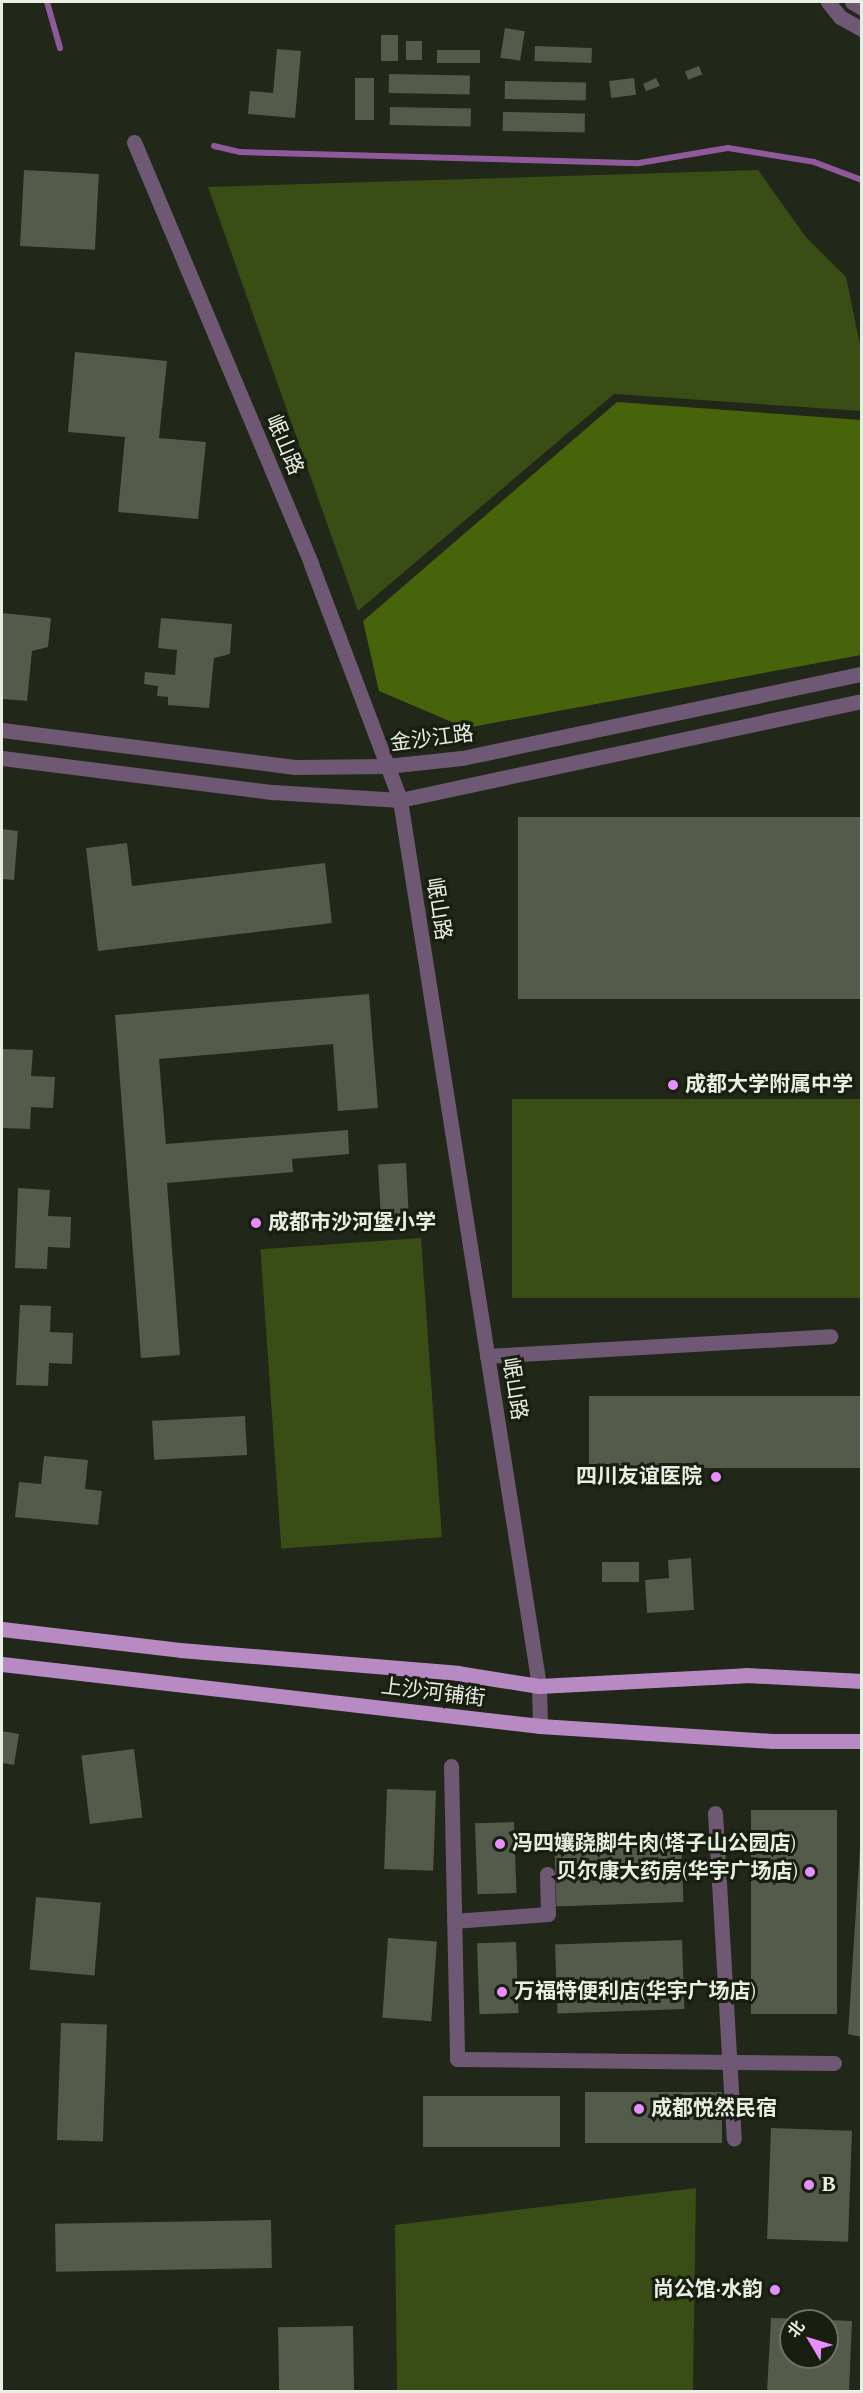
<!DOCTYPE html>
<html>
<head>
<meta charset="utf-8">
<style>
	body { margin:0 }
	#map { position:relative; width:863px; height:2393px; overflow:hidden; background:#212719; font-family:Spectral,"Noto Sans SC",serif }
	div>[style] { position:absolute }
	.green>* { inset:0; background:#394d15; transform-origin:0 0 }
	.forest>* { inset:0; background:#48640b }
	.stream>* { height:6px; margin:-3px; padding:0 3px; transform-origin:3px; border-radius:3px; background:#8f5a9c }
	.building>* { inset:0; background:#545b4b; transform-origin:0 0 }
	.minor>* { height:15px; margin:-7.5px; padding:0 7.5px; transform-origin:7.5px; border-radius:7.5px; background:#6e5874 }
	.major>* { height:15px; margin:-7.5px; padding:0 7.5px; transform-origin:7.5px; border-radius:7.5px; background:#b88ac4 }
	.dots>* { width:16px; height:16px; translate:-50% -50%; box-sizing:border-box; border:3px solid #181e10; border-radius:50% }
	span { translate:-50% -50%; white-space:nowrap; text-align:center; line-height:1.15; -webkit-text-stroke:6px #181e10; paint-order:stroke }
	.street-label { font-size:21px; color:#e9eee4 }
	.poi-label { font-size:21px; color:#e9eee4; font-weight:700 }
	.left { translate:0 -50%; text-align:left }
	.right { translate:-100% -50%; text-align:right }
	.frame { position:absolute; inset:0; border:3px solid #e9eee4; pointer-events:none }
	.north { position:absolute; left:779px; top:2309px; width:60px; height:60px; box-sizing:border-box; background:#181e10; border:2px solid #6c7165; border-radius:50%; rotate:308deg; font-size:16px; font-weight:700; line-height:24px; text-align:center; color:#e9eee4 }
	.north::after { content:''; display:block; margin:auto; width:21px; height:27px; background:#e98efe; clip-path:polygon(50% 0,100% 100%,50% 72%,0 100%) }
</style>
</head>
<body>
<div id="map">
	<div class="green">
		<i style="clip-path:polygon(758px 170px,805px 236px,846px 277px,861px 349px,861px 411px,614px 394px,358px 611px,208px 187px)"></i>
		<i style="left:861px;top:1099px;width:199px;height:349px;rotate:90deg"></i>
		<i style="left:421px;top:1238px;width:300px;height:161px;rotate:86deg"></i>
		<i style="clip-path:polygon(696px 2188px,693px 2391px,397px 2391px,395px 2225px)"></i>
	</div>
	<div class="forest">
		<i style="clip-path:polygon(617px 402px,861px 420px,861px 655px,466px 728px,379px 691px,363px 621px)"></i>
	</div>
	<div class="stream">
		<i style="left:47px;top:2px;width:48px;rotate:74.2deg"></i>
		<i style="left:214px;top:146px;width:27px;rotate:13deg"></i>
		<i style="left:240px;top:152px;width:399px;rotate:1.6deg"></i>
		<i style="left:639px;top:163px;width:90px;rotate:-9.6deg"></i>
		<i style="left:728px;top:148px;width:87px;rotate:9.2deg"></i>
		<i style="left:814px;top:162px;width:51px;rotate:20.6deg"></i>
	</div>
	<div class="building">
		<i style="left:505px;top:28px;width:20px;height:30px;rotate:9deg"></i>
		<i style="left:381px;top:35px;width:17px;height:26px"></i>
		<i style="left:406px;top:41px;width:16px;height:19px"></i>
		<i style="left:535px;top:46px;width:57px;height:15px;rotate:2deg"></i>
		<i style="clip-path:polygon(277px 49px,301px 51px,295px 118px,248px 114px,250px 91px,273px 93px)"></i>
		<i style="left:437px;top:50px;width:43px;height:13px"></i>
		<i style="left:699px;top:66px;width:9px;height:15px;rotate:69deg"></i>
		<i style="left:389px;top:74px;width:81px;height:19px;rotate:1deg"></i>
		<i style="left:355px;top:78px;width:19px;height:42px"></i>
		<i style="left:634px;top:78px;width:17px;height:25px;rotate:83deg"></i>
		<i style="clip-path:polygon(656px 78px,660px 86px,646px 91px,643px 84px)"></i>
		<i style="left:505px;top:81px;width:81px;height:18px;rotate:1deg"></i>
		<i style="left:390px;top:107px;width:81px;height:18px;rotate:1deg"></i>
		<i style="left:503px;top:112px;width:82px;height:19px;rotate:1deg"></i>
		<i style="left:24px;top:170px;width:75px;height:76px;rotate:3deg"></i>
		<i style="clip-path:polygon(75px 352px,167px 361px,159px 438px,206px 442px,198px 519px,118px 512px,125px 437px,68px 432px)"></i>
		<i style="clip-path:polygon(2px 613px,51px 618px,48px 647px,32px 651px,27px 701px,2px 699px)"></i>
		<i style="clip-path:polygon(161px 618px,232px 624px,230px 654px,214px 658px,209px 708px,168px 705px,168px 697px,157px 696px,158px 686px,144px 684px,145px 672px,175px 675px,177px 650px,158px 648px)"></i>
		<i style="left:862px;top:817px;width:182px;height:344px;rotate:90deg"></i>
		<i style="clip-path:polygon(2px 829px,18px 831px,14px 880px,2px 879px)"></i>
		<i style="clip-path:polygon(127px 843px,132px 886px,325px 863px,332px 923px,98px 951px,86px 848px)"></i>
		<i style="clip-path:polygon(369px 994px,378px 1108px,338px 1111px,333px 1044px,159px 1059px,166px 1144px,348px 1130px,349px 1154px,292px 1159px,293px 1172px,167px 1183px,180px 1355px,141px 1358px,115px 1015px)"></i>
		<i style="clip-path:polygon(2px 1049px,33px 1050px,31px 1076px,55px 1077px,53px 1108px,31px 1107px,30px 1129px,2px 1128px)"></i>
		<i style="left:406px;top:1163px;width:60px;height:28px;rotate:87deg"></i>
		<i style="clip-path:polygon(18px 1188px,50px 1190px,48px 1216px,71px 1217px,70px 1248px,48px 1247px,47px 1269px,15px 1268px)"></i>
		<i style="clip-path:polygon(20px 1305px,51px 1306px,50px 1332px,73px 1333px,72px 1364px,49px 1363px,48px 1386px,16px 1385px)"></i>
		<i style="left:862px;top:1396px;width:72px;height:273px;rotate:90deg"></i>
		<i style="left:245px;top:1416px;width:39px;height:93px;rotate:87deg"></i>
		<i style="clip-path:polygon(44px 1456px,88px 1460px,85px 1489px,102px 1491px,98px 1525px,15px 1517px,19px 1482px,41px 1484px)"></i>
		<i style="clip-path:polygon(691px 1558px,694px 1610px,647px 1613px,645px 1580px,669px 1578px,668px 1560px)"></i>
		<i style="left:602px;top:1562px;width:37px;height:20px"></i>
		<i style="clip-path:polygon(2px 1731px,19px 1734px,14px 1765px,2px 1763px)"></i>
		<i style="left:134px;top:1749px;width:69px;height:53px;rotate:83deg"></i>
		<i style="left:387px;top:1789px;width:49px;height:80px;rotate:2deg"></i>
		<i style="left:751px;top:1810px;width:86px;height:204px"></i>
		<i style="left:514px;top:1822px;width:71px;height:39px;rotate:88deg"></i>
		<i style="left:681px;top:1833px;width:69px;height:127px;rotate:88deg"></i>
		<i style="clip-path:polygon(860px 1847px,862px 1847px,862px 2037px,848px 2034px)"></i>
		<i style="left:36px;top:1897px;width:65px;height:73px;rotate:5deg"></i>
		<i style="left:388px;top:1938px;width:49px;height:80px;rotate:4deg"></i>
		<i style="left:682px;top:1940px;width:69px;height:127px;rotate:88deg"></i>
		<i style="left:516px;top:1942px;width:71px;height:39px;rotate:88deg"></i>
		<i style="left:61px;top:2023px;width:46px;height:117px;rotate:2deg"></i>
		<i style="left:585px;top:2092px;width:137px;height:51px"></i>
		<i style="left:423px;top:2096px;width:137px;height:51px"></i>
		<i style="left:771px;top:2128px;width:81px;height:111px;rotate:2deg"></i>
		<i style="left:271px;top:2220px;width:48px;height:216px;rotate:89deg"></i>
		<i style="clip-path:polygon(771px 2318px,807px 2319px,791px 2321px,791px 2357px,827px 2357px,827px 2320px,852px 2321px,849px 2392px,767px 2392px)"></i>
		<i style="left:353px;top:2326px;width:66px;height:75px;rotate:89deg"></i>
	</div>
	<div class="minor">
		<i style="left:828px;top:2px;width:19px;rotate:51deg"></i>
		<i style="left:840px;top:17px;width:25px;rotate:29deg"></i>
		<i style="left:852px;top:2px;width:12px;rotate:31deg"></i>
		<i style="left:134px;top:142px;width:458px;rotate:67.2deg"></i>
		<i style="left:311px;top:564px;width:252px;rotate:69.3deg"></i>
		<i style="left:400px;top:800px;width:897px;rotate:81.08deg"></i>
		<i style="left:539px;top:1686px;width:40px;rotate:88.6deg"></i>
		<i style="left:2px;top:730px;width:295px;rotate:7.2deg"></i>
		<i style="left:295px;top:767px;width:92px;rotate:-0.6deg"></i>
		<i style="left:387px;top:766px;width:75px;rotate:-6.1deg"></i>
		<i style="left:462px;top:758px;width:409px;rotate:-11.9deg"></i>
		<i style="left:2px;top:758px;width:273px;rotate:7.2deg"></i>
		<i style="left:273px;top:792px;width:127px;rotate:3.6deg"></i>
		<i style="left:400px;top:800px;width:472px;rotate:-12.1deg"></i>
		<i style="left:487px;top:1356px;width:344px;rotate:-3.3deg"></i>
		<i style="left:451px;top:1766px;width:293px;rotate:88.8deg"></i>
		<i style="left:457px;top:2059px;width:377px;rotate:0.6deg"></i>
		<i style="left:715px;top:1813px;width:326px;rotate:86.7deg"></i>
		<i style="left:454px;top:1921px;width:94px;rotate:-4.3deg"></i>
		<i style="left:548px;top:1914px;width:40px;rotate:-91.4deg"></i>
	</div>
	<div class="major">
		<i style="left:2px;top:1629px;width:179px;rotate:6.7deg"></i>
		<i style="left:180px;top:1650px;width:278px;rotate:4.7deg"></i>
		<i style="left:457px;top:1673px;width:83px;rotate:9deg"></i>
		<i style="left:539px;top:1686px;width:207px;rotate:-3deg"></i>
		<i style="left:746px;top:1675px;width:116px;rotate:3deg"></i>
		<i style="left:2px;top:1664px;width:542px;rotate:6.57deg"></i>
		<i style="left:540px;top:1726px;width:233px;rotate:3.7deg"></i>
		<i style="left:773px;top:1741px;width:89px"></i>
	</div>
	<div class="dots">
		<i style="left:673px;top:1085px;background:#e98efe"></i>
		<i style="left:256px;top:1223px;background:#e98efe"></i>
		<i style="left:716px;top:1477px;background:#e98efe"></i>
		<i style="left:500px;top:1844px;background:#e98efe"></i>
		<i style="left:810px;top:1872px;background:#e98efe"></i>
		<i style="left:502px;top:1992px;background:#e98efe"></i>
		<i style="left:639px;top:2109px;background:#e98efe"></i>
		<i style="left:809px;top:2185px;background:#e98efe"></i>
		<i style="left:775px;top:2290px;background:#e98efe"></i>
	</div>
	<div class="street-label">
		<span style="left:284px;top:445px;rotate:67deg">岷山路</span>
		<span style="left:432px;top:739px;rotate:-7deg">金沙江路</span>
		<span style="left:438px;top:909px;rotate:81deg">岷山路</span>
		<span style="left:514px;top:1389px;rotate:81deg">岷山路</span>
		<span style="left:433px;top:1693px;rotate:7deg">上沙河铺街</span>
	</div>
	<div class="poi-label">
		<span class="left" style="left:685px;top:1085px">成都大学附属中学</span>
		<span class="left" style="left:268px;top:1223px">成都市沙河堡小学</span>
		<span class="right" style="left:702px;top:1477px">四川友谊医院</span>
		<span class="left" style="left:512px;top:1844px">冯四孃跷脚牛肉(塔子山公园店)</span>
		<span class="right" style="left:798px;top:1872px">贝尔康大药房(华宇广场店)</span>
		<span class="left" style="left:514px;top:1992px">万福特便利店(华宇广场店)</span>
		<span class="left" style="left:651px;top:2109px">成都悦然民宿</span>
		<span class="left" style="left:821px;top:2185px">B</span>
		<span class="right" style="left:763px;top:2290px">尚公馆·水韵</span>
	</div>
	<div class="frame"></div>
	<div class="north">北</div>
</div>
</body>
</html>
